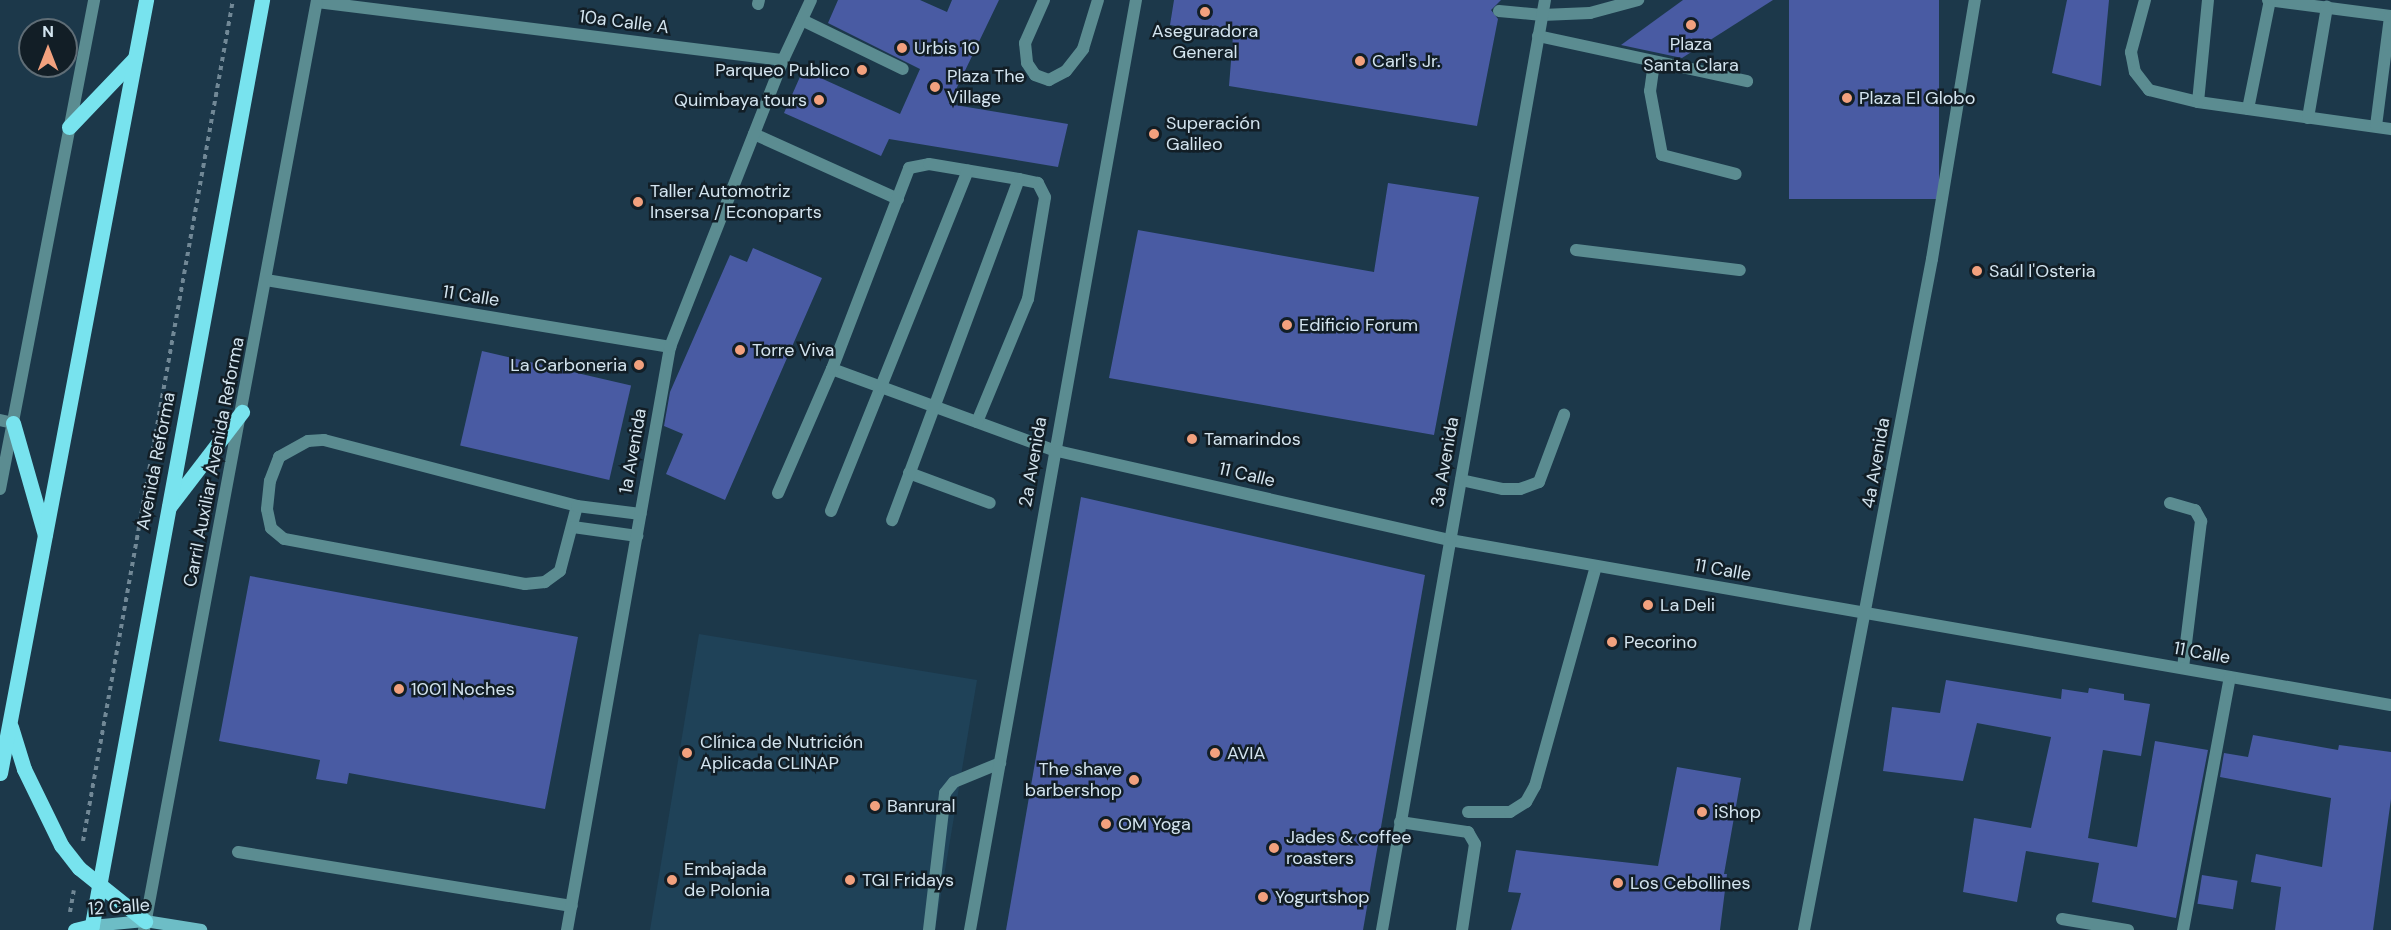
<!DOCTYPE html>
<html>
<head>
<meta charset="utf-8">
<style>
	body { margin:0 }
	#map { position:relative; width:2391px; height:930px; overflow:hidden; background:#1c384a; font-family:"DM Sans",sans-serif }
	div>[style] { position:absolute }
	.built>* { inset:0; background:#1f4258 }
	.building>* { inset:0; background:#495ba3; transform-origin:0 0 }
	.path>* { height:4px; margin-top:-2px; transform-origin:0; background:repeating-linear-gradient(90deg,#718896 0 4.5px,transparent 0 9px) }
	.service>* { height:12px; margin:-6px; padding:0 6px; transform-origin:6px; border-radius:6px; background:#5b8c91 }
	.minor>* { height:12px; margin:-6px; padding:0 6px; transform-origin:6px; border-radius:6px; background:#5b8c91 }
	.tertiary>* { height:12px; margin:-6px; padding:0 6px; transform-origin:6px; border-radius:6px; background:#5b8c91 }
	.secondary>* { height:12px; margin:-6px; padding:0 6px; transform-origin:6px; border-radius:6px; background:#6dbdc6 }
	.primary>* { height:15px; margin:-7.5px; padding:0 7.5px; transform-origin:7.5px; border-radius:7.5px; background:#78e3ee }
	.dots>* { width:16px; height:16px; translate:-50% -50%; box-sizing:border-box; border:3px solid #121e26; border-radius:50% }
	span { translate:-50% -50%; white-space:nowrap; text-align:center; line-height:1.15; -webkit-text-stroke:5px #121e26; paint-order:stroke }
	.street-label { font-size:18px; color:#d3e4ef }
	.poi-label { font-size:18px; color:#d3e4ef }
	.left { translate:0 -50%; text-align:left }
	.right { translate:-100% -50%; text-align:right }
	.north { position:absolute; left:18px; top:18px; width:60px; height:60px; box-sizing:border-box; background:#121e26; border:2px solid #5f6d76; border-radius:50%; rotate:0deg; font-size:16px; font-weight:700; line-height:24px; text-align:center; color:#d3e4ef }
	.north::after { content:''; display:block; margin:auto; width:21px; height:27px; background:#f2a17e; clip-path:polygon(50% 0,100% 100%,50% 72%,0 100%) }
</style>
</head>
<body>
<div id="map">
	<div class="built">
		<i style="clip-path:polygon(699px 634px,977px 680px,935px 930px,650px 930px)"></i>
	</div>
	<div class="building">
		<i style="clip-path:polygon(838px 0,920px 0,947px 12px,952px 0,999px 0,949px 104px,1068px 124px,1058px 167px,889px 139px,881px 156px,784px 113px,803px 70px,900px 114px,920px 69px,828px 23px)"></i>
		<i style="clip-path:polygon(1174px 0,1501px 0,1491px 10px,1498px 19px,1477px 126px,1229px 86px,1233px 36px,1170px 25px)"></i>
		<i style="clip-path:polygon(1683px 0,1773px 0,1682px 58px,1621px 45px)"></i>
		<i style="left:1789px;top:0;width:150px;height:199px"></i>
		<i style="clip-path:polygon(2067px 0,2109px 0,2101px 86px,2052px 73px)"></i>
		<i style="clip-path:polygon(1388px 183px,1479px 197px,1434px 435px,1109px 378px,1138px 230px,1374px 272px)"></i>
		<i style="clip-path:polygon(753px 248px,822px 278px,725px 500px,666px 474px,683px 434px,664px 426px,670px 392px,730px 255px,747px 262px)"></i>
		<i style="left:482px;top:351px;width:153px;height:97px;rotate:13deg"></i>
		<i style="clip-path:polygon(1081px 497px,1425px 575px,1363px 930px,1006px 930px)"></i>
		<i style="clip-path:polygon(250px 576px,578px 637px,545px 809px,349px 773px,347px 784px,316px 779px,320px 760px,219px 741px)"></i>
		<i style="clip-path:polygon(1946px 680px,2061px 699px,2062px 689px,2088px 693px,2089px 688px,2124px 694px,2124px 700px,2150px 704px,2141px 756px,2103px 750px,2088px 838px,2137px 847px,2155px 741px,2208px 750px,2176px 918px,2092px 902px,2099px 863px,2026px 851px,2017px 902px,1963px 892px,1974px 818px,2031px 828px,2051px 737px,1977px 723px,1963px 781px,1883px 771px,1892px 707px,1940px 713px)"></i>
		<i style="clip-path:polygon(2253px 735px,2338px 750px,2339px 745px,2391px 752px,2391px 799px,2373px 930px,2275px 930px,2281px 887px,2251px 882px,2256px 854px,2322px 867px,2331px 798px,2220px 777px,2224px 753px,2248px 757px)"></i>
		<i style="clip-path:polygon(1677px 767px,1741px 778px,1724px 874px,1727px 874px,1720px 930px,1511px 930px,1521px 893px,1508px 892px,1516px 850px,1658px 866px)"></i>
		<i style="left:2202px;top:875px;width:36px;height:29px;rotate:9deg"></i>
	</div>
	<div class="path">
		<i style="left:83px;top:841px;width:854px;rotate:-79.89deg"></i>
		<i style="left:70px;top:912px;width:22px;rotate:-80deg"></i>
	</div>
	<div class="service">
		<i style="left:1044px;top:0;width:47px;rotate:113.8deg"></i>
		<i style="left:1025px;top:43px;width:20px;rotate:84deg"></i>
		<i style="left:1027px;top:63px;width:14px;rotate:56deg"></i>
		<i style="left:1035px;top:75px;width:15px;rotate:20deg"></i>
		<i style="left:1049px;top:80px;width:19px;rotate:-28deg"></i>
		<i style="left:1066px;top:71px;width:28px;rotate:-52deg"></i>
		<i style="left:1083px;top:49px;width:51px;rotate:-73deg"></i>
		<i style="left:2145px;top:0;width:54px;rotate:105.1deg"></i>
		<i style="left:2131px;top:52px;width:20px;rotate:79deg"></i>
		<i style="left:2135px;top:72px;width:23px;rotate:52deg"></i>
		<i style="left:2149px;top:90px;width:50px;rotate:13.8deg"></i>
		<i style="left:2198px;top:102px;width:195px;rotate:8deg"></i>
		<i style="left:2268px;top:0;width:124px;rotate:7.4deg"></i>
		<i style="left:758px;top:4px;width:4px;rotate:-76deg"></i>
		<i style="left:1499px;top:11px;width:43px;rotate:5.3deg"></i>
		<i style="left:1542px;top:15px;width:48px;rotate:-2.4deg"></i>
		<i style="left:1590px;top:13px;width:50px;rotate:-15.2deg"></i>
		<i style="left:802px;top:20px;width:112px;rotate:25.9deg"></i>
		<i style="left:1538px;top:36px;width:214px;rotate:12.2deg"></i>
		<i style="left:1654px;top:63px;width:28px;rotate:98deg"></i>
		<i style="left:1650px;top:91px;width:65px;rotate:79.4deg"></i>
		<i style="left:1662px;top:155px;width:76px;rotate:14.4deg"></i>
		<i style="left:2198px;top:102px;width:102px;rotate:-84.4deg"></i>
		<i style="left:2248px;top:109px;width:111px;rotate:-78.6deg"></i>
		<i style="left:2308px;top:118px;width:113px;rotate:-80.3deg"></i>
		<i style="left:2376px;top:126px;width:111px;rotate:-82.7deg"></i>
		<i style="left:754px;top:134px;width:158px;rotate:24.3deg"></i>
		<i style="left:1576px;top:250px;width:165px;rotate:7deg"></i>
		<i style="left:832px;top:369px;width:235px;rotate:20.1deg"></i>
		<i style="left:977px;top:422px;width:133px;rotate:-67.5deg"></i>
		<i style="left:1028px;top:299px;width:103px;rotate:-80.5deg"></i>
		<i style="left:1045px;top:197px;width:16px;rotate:-117deg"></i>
		<i style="left:1038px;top:183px;width:19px;rotate:-168deg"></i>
		<i style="left:909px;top:473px;width:86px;rotate:20.3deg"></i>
		<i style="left:1461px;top:480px;width:43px;rotate:12.1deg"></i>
		<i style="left:1503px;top:489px;width:17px"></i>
		<i style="left:1520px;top:489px;width:20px;rotate:-20deg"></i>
		<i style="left:1539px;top:482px;width:72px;rotate:-69.5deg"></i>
		<i style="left:778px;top:493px;width:135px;rotate:-66.5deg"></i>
		<i style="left:832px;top:369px;width:215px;rotate:-69deg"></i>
		<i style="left:909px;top:168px;width:20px;rotate:-11deg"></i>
		<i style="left:929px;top:164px;width:91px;rotate:9.5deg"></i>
		<i style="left:1019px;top:179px;width:364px;rotate:110.4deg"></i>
		<i style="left:2170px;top:503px;width:26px;rotate:16deg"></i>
		<i style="left:2195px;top:510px;width:13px;rotate:61deg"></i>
		<i style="left:2201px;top:521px;width:148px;rotate:97deg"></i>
		<i style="left:577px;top:506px;width:67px;rotate:104.7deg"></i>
		<i style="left:560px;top:571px;width:19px;rotate:144deg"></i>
		<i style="left:545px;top:582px;width:20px;rotate:174deg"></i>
		<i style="left:525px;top:584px;width:245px;rotate:-169.4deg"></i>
		<i style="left:284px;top:539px;width:17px;rotate:-140deg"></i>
		<i style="left:271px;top:528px;width:19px;rotate:-102deg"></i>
		<i style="left:267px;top:509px;width:28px;rotate:-84deg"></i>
		<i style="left:270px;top:481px;width:26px;rotate:-69deg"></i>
		<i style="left:279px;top:457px;width:33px;rotate:-29deg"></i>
		<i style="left:308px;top:441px;width:16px;rotate:-4deg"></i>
		<i style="left:324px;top:440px;width:261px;rotate:14.6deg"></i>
		<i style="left:577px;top:506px;width:64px;rotate:7.2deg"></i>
		<i style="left:831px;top:511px;width:367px;rotate:-68.1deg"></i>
		<i style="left:573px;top:527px;width:65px;rotate:8deg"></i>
		<i style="left:1468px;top:812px;width:42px"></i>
		<i style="left:1510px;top:812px;width:19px;rotate:-32deg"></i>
		<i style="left:1526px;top:802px;width:18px;rotate:-61deg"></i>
		<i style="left:1535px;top:786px;width:228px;rotate:-74.5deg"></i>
		<i style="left:1400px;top:822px;width:69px;rotate:8.4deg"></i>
		<i style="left:1468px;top:832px;width:14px;rotate:60deg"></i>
		<i style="left:1475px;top:844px;width:87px;rotate:98.6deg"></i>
		<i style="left:238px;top:852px;width:338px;rotate:9.2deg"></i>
		<i style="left:929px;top:930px;width:138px;rotate:-83.3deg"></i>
		<i style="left:945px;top:793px;width:14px;rotate:-51deg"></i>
		<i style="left:954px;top:782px;width:50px;rotate:-22.4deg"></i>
	</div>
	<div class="minor">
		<i style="left:317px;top:2px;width:470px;rotate:7.1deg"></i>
		<i style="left:266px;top:280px;width:410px;rotate:9.4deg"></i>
		<i style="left:1053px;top:450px;width:407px;rotate:12.8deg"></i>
		<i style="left:1450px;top:540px;width:955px;rotate:9.95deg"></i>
		<i style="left:2062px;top:919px;width:67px;rotate:9.5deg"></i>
		<i style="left:567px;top:930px;width:592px;rotate:-79.98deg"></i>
		<i style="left:670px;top:347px;width:308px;rotate:-68.5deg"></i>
		<i style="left:783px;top:60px;width:66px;rotate:-65deg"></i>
		<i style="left:970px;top:930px;width:945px;rotate:-79.88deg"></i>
		<i style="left:1382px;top:930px;width:944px;rotate:-80.06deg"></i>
		<i style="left:2183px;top:930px;width:257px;rotate:-79.5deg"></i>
	</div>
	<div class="tertiary">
		<i style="left:0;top:420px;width:13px;rotate:13deg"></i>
		<i style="left:0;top:489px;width:498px;rotate:-79.1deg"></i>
		<i style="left:144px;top:930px;width:946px;rotate:-79.46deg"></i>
		<i style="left:1804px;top:930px;width:683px;rotate:-79.2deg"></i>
		<i style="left:1932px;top:259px;width:263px;rotate:-80.6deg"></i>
	</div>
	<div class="secondary">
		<i style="left:92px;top:926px;width:53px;rotate:-5.4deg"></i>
		<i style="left:145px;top:921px;width:57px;rotate:9.1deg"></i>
	</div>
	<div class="primary">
		<i style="left:69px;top:127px;width:95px;rotate:-46.3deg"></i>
		<i style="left:13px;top:423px;width:116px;rotate:74.1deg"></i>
		<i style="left:169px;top:507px;width:120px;rotate:-52.5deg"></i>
		<i style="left:11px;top:727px;width:44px;rotate:72.8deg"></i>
		<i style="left:24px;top:769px;width:85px;rotate:64deg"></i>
		<i style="left:61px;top:845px;width:29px;rotate:52deg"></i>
		<i style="left:79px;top:868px;width:85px;rotate:38.8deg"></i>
		<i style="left:0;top:773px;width:787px;rotate:-79.3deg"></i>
		<i style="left:75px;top:930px;width:17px;rotate:-13deg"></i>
		<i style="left:91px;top:930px;width:946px;rotate:-79.58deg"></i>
	</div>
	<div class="dots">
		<i style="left:1205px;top:12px;background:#f2a17e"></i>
		<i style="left:1691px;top:25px;background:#f2a17e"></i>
		<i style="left:902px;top:48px;background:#f2a17e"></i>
		<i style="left:1360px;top:61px;background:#f2a17e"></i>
		<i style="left:862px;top:70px;background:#f2a17e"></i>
		<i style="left:935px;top:87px;background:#f2a17e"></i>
		<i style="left:1847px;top:98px;background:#f2a17e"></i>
		<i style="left:819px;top:100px;background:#f2a17e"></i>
		<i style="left:1154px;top:134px;background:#f2a17e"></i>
		<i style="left:638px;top:202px;background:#f2a17e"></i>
		<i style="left:1977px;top:271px;background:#f2a17e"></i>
		<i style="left:1287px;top:325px;background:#f2a17e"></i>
		<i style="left:740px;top:350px;background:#f2a17e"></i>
		<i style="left:639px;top:365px;background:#f2a17e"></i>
		<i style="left:1192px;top:439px;background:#f2a17e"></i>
		<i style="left:1648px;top:605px;background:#f2a17e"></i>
		<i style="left:1612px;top:642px;background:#f2a17e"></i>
		<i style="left:399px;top:689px;background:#f2a17e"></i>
		<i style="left:687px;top:753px;background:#f2a17e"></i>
		<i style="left:1215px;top:753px;background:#f2a17e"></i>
		<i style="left:1134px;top:780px;background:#f2a17e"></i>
		<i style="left:875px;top:806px;background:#f2a17e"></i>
		<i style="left:1702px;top:812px;background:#f2a17e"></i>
		<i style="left:1106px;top:824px;background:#f2a17e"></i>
		<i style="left:1274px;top:848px;background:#f2a17e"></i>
		<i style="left:672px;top:880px;background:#f2a17e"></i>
		<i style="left:850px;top:880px;background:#f2a17e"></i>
		<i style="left:1618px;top:883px;background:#f2a17e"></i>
		<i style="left:1263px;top:897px;background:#f2a17e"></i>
	</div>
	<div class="street-label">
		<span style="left:624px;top:22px;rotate:7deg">10a Calle A</span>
		<span style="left:471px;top:296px;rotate:9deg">11 Calle</span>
		<span style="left:633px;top:451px;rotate:-80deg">1a Avenida</span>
		<span style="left:156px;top:461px;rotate:-79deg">Avenida Reforma</span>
		<span style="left:214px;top:462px;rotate:-79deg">Carril Auxiliar Avenida Reforma</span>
		<span style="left:1033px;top:462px;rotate:-80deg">2a Avenida</span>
		<span style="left:1445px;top:462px;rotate:-80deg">3a Avenida</span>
		<span style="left:1876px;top:463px;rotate:-80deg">4a Avenida</span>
		<span style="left:1247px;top:475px;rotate:13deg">11 Calle</span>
		<span style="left:1723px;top:570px;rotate:10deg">11 Calle</span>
		<span style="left:2202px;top:653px;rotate:10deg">11 Calle</span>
		<span style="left:119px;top:907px;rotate:-4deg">12 Calle</span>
	</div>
	<div class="poi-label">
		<span style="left:1205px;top:42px">Aseguradora<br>General</span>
		<span style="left:1691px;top:55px">Plaza<br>Santa Clara</span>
		<span class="left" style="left:914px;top:48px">Urbis 10</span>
		<span class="left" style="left:1372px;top:61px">Carl's Jr.</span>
		<span class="right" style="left:850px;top:70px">Parqueo Publico</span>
		<span class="left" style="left:947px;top:87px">Plaza The<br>Village</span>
		<span class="left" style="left:1859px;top:98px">Plaza El Globo</span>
		<span class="right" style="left:807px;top:100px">Quimbaya tours</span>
		<span class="left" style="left:1166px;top:134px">Superación<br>Galileo</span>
		<span class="left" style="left:650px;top:202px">Taller Automotriz<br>Insersa / Econoparts</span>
		<span class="left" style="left:1989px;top:271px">Saúl l'Osteria</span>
		<span class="left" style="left:1299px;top:325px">Edificio Forum</span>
		<span class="left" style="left:752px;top:350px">Torre Viva</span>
		<span class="right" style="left:627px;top:365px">La Carboneria</span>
		<span class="left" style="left:1204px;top:439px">Tamarindos</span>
		<span class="left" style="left:1660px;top:605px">La Deli</span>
		<span class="left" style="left:1624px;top:642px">Pecorino</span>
		<span class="left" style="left:411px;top:689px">1001 Noches</span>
		<span class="left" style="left:700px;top:753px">Clínica de Nutrición<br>Aplicada CLINAP</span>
		<span class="left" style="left:1227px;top:753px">AVIA</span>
		<span class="right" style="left:1122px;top:780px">The shave<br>barbershop</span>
		<span class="left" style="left:887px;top:806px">Banrural</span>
		<span class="left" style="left:1714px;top:812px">iShop</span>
		<span class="left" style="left:1118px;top:824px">OM Yoga</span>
		<span class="left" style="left:1286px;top:848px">Jades &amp; coffee<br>roasters</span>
		<span class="left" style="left:684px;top:880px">Embajada<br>de Polonia</span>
		<span class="left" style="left:862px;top:880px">TGI Fridays</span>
		<span class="left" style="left:1630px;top:883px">Los Cebollines</span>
		<span class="left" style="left:1275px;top:897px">Yogurtshop</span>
	</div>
	<div class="north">N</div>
</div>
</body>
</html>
